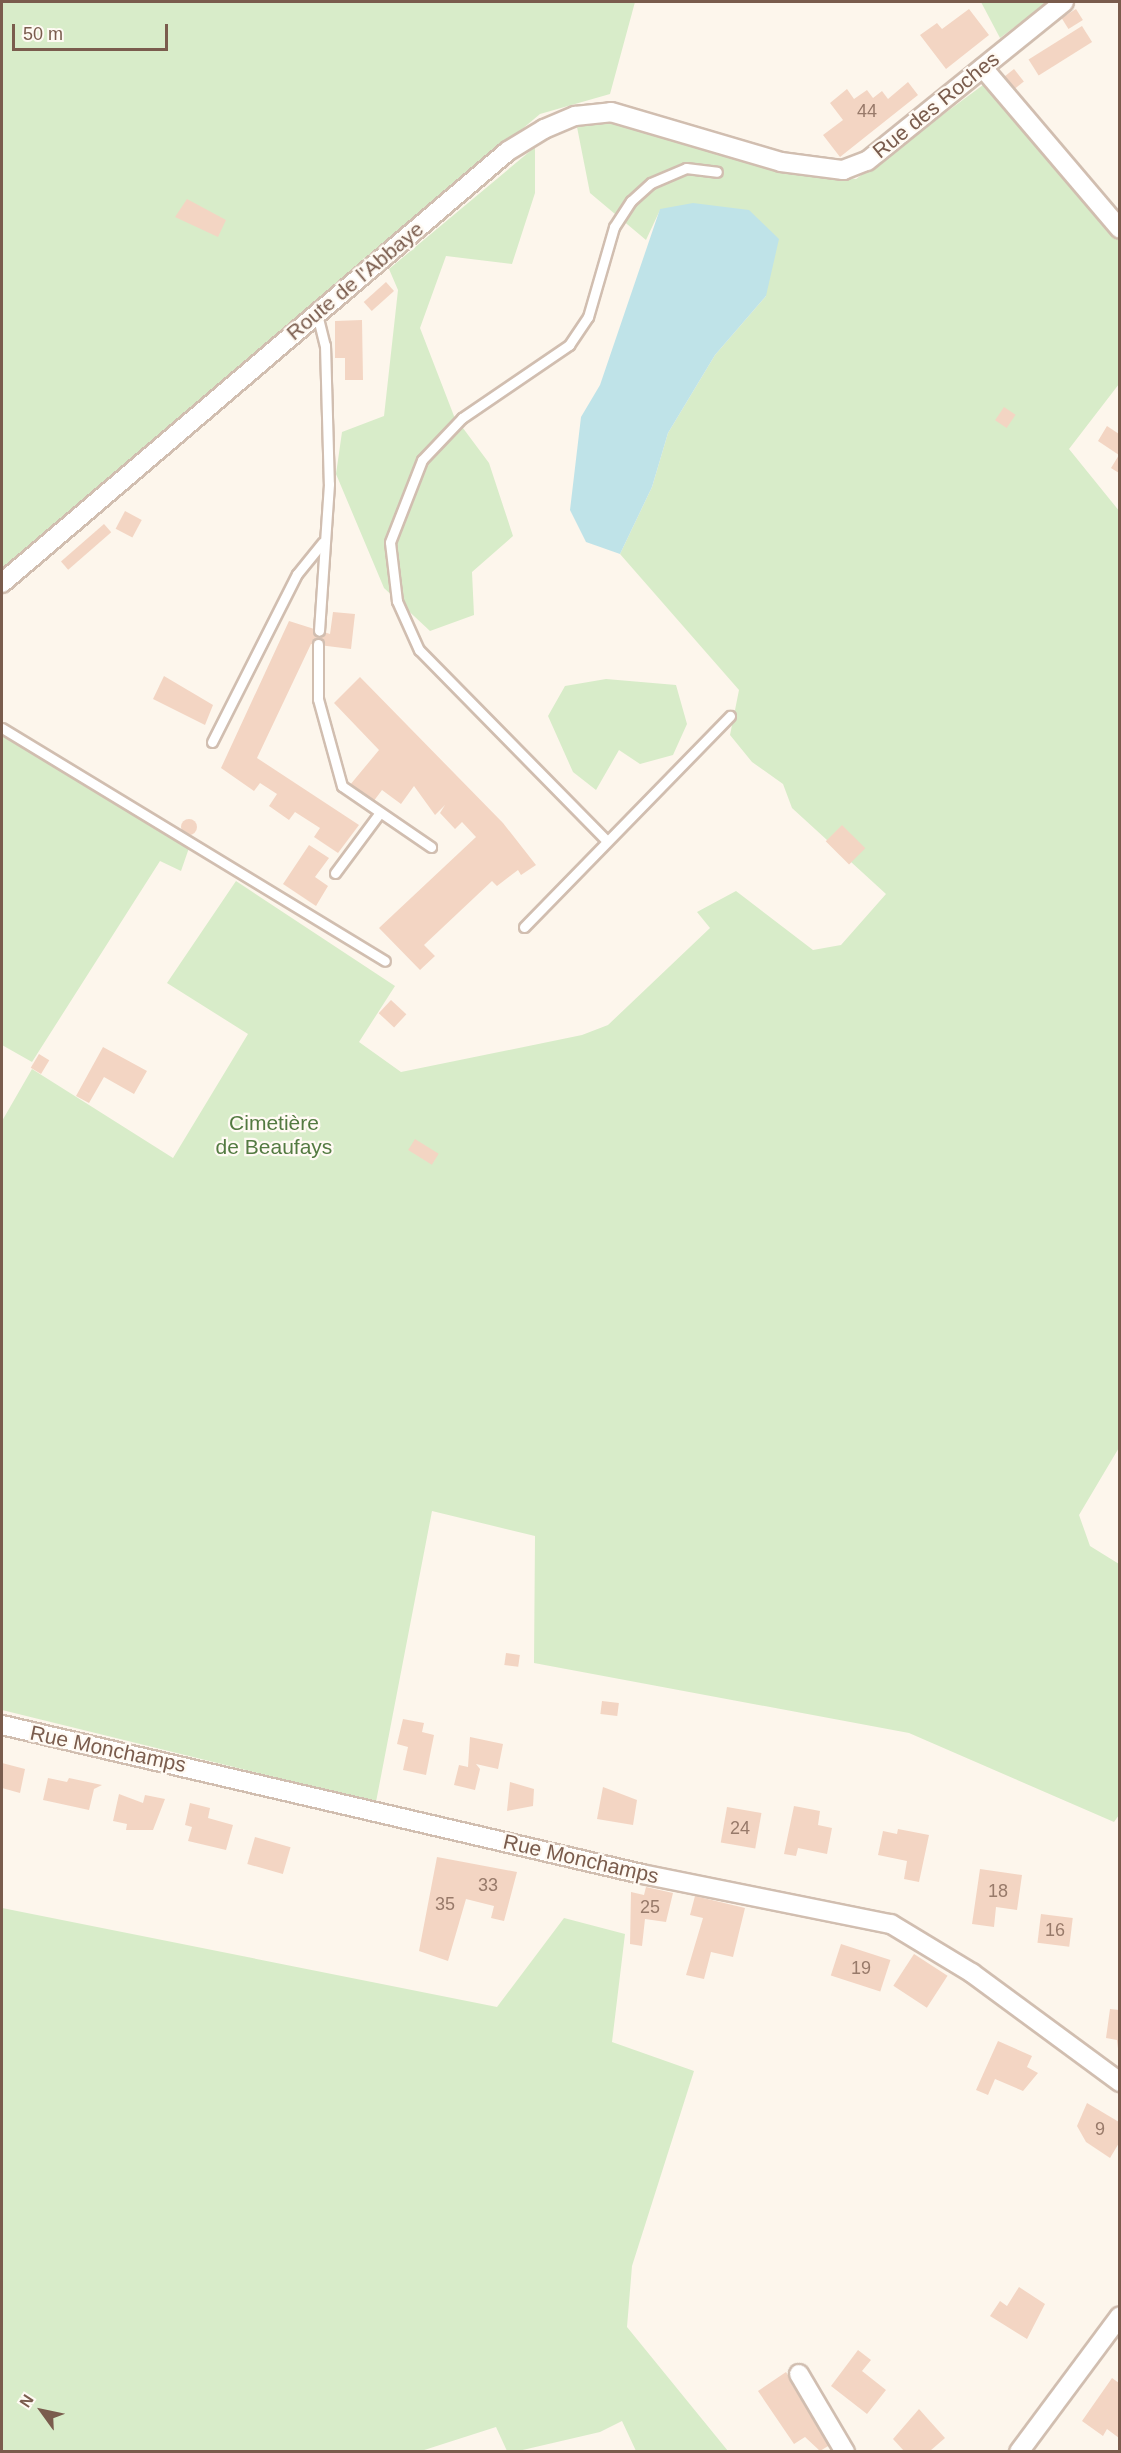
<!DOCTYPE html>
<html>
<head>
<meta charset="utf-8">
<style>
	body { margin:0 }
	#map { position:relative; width:1121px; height:2453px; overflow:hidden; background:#fdf6ec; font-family:Helvetica,sans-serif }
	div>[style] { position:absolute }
	.green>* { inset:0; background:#d8ecc9 }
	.water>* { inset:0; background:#bfe3e8 }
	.building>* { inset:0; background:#f3d5c3; transform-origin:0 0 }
	.round { border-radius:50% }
	.roads { filter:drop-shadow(2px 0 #d1beb0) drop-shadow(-2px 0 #d1beb0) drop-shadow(0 2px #d1beb0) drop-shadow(0 -2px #d1beb0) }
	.service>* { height:9px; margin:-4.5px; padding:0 4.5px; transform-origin:4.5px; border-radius:4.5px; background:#fff }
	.minor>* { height:18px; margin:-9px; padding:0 9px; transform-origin:9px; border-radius:9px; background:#fff }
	span { translate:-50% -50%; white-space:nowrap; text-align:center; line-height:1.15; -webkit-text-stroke:4.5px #fffaf3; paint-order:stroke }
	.number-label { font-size:18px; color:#987a6a }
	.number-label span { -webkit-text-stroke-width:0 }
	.street-label { font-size:21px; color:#7a5c4d }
	.park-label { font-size:21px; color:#537a41 }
	.frame { position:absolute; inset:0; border:3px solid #7a5c4d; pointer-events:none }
	.north { position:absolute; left:12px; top:2381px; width:60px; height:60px; -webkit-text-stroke:4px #fffaf3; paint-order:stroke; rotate:303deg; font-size:16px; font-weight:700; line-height:24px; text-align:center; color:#7a5c4d }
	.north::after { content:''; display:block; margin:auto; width:21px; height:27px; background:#7a5c4d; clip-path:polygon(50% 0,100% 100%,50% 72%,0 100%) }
	.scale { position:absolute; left:12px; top:24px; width:156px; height:27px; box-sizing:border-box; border:3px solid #7a5c4d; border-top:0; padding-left:8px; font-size:18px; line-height:21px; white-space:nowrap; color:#7a5c4d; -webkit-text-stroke:4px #fffaf3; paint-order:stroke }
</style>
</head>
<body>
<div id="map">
	<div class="green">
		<i style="clip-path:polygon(2px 2px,635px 2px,610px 94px,540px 114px,2px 569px)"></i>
		<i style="clip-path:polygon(981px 2px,1048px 2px,1000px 38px)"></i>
		<i style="clip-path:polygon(983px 85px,1119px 240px,1119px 384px,1069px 449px,1120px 512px,1120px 1446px,1079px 1515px,1090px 1546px,1119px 1564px,1119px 1815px,1114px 1822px,909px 1733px,534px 1663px,535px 1536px,432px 1511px,376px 1802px,2px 1710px,2px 1121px,32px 1069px,173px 1158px,248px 1034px,167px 983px,236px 881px,395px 986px,359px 1042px,401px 1072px,582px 1035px,608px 1025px,710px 928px,697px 912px,736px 891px,813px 950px,841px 945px,886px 894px,792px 808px,783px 784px,752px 762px,730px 735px,739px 690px,620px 554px,652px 487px,668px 433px,715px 355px,766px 296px,660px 210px,646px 240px,590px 193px,577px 127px,624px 119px,792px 170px,856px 179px)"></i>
		<i style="clip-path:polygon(535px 147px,535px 193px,512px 264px,446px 256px,420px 328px,454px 416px,489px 463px,513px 536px,472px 572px,474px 615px,430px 631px,384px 588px,336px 474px,342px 432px,384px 416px,398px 290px,389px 269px)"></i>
		<i style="clip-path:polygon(606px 679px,676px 685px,687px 724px,673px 755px,640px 764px,619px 750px,596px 790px,573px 772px,548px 716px,565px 686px)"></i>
		<i style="clip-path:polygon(2px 729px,189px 848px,181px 871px,160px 861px,32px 1062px,2px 1045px)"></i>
		<i style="clip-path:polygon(2px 1908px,497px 2007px,564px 1918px,625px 1934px,612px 2042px,694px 2071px,632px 2266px,627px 2327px,728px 2451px,636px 2451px,622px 2421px,600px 2432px,514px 2452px,507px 2451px,496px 2427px,418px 2452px,2px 2451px)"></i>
	</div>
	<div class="water">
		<i style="clip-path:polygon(693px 203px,749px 210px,779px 239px,766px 296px,715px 355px,668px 433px,652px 487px,620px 554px,586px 542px,570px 510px,581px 417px,600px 385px,660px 209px)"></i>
	</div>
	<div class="building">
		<i style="clip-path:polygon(969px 9px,989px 35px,946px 69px,920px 35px,937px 23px,942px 29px)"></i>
		<i style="left:1076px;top:9px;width:13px;height:17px;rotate:58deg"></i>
		<i style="left:1082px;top:26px;width:19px;height:63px;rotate:58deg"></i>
		<i style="left:1014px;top:69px;width:16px;height:12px;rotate:52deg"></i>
		<i style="clip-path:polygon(908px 82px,918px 95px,840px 157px,823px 135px,843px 120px,830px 103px,847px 89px,854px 99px,867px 90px,873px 98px,882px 91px,888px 99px)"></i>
		<i style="clip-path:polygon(187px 199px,226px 220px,218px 237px,175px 217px)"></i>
		<i style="left:386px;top:282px;width:12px;height:30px;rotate:48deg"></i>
		<i style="clip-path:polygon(362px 320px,363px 380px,345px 380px,345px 358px,335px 358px,335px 321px)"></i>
		<i style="left:1004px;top:407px;width:14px;height:16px;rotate:34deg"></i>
		<i style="clip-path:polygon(1107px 426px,1119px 434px,1119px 473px,1111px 468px,1119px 455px,1098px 441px)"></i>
		<i style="left:125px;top:511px;width:19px;height:20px;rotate:28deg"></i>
		<i style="left:104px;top:524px;width:11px;height:57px;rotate:49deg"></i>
		<i style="clip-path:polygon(333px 612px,355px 614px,351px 649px,311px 644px,257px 758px,359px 825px,338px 853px,314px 837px,320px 828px,295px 812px,289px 820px,269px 806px,277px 794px,260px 783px,254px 791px,221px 768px,289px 621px,330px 634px)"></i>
		<i style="clip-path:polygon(164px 676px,213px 705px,205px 725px,153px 699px)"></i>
		<i style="clip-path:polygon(360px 677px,503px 823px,536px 865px,521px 875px,518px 870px,497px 886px,492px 881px,424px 945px,435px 956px,420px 970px,379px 928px,476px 837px,462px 822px,455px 829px,440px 813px,445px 805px,435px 815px,414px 786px,401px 804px,382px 790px,373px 802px,350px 785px,379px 750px,334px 703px)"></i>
		<i class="round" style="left:181px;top:819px;width:16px;height:16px"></i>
		<i style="left:842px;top:825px;width:33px;height:23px;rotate:45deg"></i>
		<i style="clip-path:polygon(309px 845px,329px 858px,315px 877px,328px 886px,316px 906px,283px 884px)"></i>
		<i style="left:391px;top:1000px;width:21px;height:18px;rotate:43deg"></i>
		<i style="clip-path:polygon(103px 1047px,147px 1071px,134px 1094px,104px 1077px,89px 1103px,76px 1096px)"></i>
		<i style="left:39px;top:1054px;width:12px;height:16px;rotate:31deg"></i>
		<i style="left:415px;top:1139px;width:28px;height:13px;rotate:32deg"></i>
		<i style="left:506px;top:1653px;width:14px;height:12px;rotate:8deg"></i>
		<i style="left:602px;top:1701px;width:17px;height:13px;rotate:7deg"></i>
		<i style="clip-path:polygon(403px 1719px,424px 1723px,422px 1732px,434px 1735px,426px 1775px,403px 1770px,408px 1747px,397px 1744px)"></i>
		<i style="clip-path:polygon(470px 1737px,503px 1744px,498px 1769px,476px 1764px,480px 1769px,475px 1790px,454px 1785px,459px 1765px,468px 1767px)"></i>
		<i style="clip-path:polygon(2px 1763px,25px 1769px,20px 1793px,2px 1788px)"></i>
		<i style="clip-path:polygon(48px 1778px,67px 1782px,69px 1778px,102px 1785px,94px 1789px,89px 1810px,43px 1800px)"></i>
		<i style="clip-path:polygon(510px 1782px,534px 1789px,533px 1806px,507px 1811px)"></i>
		<i style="clip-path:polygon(603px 1787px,637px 1800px,633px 1825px,597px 1819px)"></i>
		<i style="clip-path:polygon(119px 1794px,143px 1803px,145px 1795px,165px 1799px,153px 1830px,126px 1830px,127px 1824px,113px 1821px)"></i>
		<i style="clip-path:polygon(190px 1803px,210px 1808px,208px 1818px,233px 1825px,226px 1850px,188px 1841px,192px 1827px,185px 1825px)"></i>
		<i style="clip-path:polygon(794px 1806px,820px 1811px,818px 1825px,832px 1828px,827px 1854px,798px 1848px,796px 1856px,784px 1854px)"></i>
		<i style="left:727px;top:1807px;width:35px;height:36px;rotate:10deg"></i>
		<i style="clip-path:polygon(898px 1829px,929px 1835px,919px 1882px,904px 1879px,907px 1861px,878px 1855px,883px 1831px,897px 1834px)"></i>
		<i style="left:255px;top:1837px;width:37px;height:28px;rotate:16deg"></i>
		<i style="clip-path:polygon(437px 1857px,517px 1872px,504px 1921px,491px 1918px,494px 1906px,466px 1899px,448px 1961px,419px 1951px)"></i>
		<i style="clip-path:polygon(980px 1869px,1022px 1875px,1017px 1910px,996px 1907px,994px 1927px,972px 1924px)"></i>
		<i style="clip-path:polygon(646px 1887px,673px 1893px,666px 1922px,645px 1919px,642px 1946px,630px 1944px,631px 1892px,644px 1895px)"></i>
		<i style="clip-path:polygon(695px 1896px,745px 1908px,733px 1957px,711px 1952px,704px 1979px,686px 1975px,703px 1918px,690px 1915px)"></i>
		<i style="left:1041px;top:1914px;width:32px;height:29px;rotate:7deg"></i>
		<i style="left:841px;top:1944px;width:52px;height:33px;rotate:18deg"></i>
		<i style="left:914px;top:1954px;width:40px;height:38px;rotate:33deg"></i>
		<i style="clip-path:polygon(1110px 2009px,1119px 2010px,1119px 2057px,1117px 2040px,1106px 2038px)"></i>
		<i style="clip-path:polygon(998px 2041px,1032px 2056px,1027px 2067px,1038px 2073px,1023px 2091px,995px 2079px,988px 2095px,976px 2090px)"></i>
		<i style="clip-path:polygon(1087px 2103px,1119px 2122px,1119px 2143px,1110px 2158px,1086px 2142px,1077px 2126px)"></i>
		<i style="clip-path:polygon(1019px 2287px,1045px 2304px,1027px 2339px,990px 2316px,1000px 2301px,1007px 2306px)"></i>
		<i style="clip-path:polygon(858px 2350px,871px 2360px,862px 2371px,886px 2390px,867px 2414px,831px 2386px)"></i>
		<i style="clip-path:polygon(786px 2372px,833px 2443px,820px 2451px,805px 2437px,794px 2444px,758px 2391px)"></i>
		<i style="clip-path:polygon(1112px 2378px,1119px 2383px,1119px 2438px,1107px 2429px,1103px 2436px,1082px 2421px)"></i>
		<i style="clip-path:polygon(919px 2409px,945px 2438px,930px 2451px,904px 2451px,893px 2439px)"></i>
	</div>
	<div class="roads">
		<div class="service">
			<i style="left:317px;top:314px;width:32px;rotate:76deg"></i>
			<i style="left:325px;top:345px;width:139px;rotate:88.4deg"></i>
			<i style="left:329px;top:484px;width:147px;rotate:93.9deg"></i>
			<i style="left:318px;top:644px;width:55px;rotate:90deg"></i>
			<i style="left:318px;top:699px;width:90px;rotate:74.6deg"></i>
			<i style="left:342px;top:786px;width:108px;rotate:34.4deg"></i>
			<i style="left:2px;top:728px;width:448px;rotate:31.3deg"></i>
			<i style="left:212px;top:742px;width:188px;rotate:-63.2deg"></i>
			<i style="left:297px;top:574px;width:41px;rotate:-50.9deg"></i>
			<i style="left:607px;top:841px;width:268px;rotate:-134.5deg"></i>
			<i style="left:419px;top:650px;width:54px;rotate:-114.2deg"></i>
			<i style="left:397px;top:601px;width:59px;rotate:-96.8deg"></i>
			<i style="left:390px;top:542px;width:88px;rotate:-68.7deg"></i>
			<i style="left:422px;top:460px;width:58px;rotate:-46.4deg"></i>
			<i style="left:462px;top:418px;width:130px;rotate:-34.3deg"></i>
			<i style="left:569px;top:345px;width:34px;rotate:-56deg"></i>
			<i style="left:588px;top:317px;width:94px;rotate:-73.9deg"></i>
			<i style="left:614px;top:227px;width:31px;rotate:-57deg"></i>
			<i style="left:631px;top:201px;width:27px;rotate:-42deg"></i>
			<i style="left:651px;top:183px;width:38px;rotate:-23deg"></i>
			<i style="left:686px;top:168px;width:31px;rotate:7deg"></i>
			<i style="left:335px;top:873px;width:72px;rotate:-53.4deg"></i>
			<i style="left:524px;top:927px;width:295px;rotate:-45.7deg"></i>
		</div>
		<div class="minor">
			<i style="left:983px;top:68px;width:211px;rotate:49.6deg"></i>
			<i style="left:2px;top:583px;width:665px;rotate:-40.49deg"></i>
			<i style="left:508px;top:151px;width:42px;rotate:-31.4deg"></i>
			<i style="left:544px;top:129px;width:34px;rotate:-23deg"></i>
			<i style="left:575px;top:116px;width:36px;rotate:-6deg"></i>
			<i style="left:611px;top:112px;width:177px;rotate:16.4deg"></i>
			<i style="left:781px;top:162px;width:63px;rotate:7.4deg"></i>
			<i style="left:843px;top:170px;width:26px;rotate:-21deg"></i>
			<i style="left:867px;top:161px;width:253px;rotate:-38.9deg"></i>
			<i style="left:2px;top:1725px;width:657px;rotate:13.11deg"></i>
			<i style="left:642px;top:1874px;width:254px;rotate:11.4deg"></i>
			<i style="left:891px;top:1924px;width:95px;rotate:31.2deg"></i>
			<i style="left:972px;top:1973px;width:184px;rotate:36.4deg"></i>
			<i style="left:799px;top:2374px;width:91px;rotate:59.5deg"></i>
			<i style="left:1019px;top:2452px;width:169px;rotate:-53.4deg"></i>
		</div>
	</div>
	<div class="number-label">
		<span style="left:867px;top:111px">44</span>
		<span style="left:740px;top:1828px">24</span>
		<span style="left:488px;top:1885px">33</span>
		<span style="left:998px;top:1891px">18</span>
		<span style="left:445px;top:1904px">35</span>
		<span style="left:650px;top:1907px">25</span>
		<span style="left:1055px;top:1930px">16</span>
		<span style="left:861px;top:1968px">19</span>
		<span style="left:1100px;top:2129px">9</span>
	</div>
	<div class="street-label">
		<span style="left:936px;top:105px;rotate:-39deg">Rue des Roches</span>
		<span style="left:355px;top:281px;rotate:-40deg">Route de l'Abbaye</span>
		<span style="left:108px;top:1749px;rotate:12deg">Rue Monchamps</span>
		<span style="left:581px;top:1859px;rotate:13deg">Rue Monchamps</span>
	</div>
	<div class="park-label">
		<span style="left:274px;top:1135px">Cimetière<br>de Beaufays</span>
	</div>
	<div class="frame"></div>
	<div class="north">N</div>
	<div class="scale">50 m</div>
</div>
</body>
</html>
